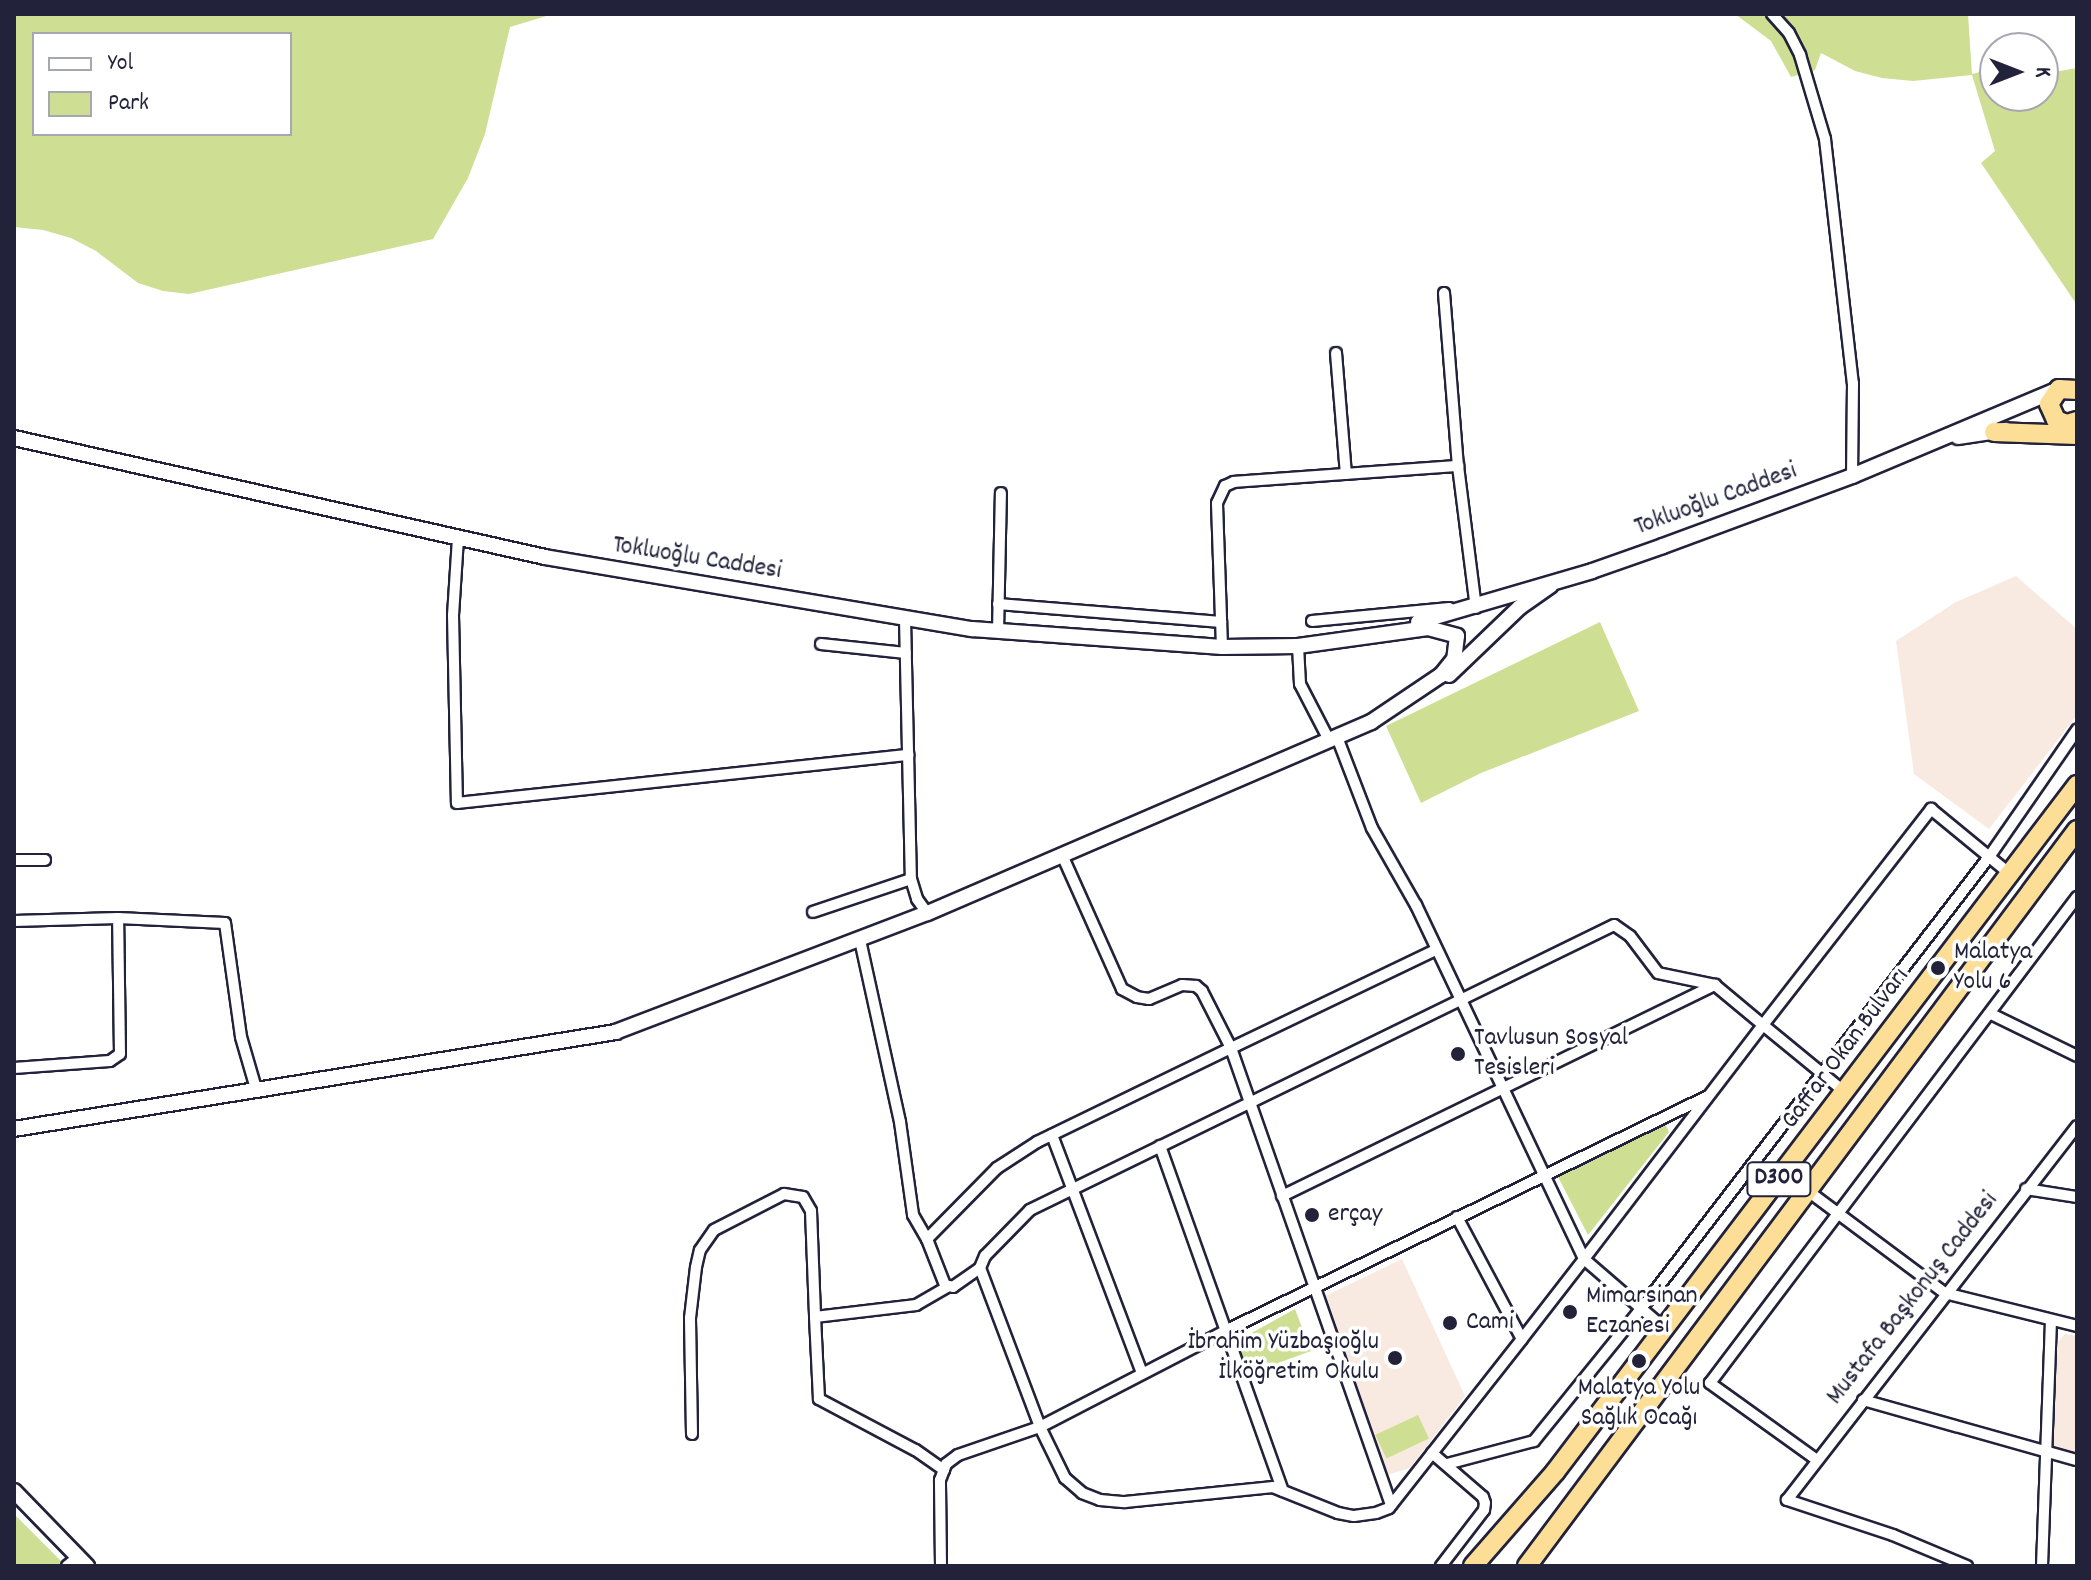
<!DOCTYPE html>
<html>
<head>
<meta charset="utf-8">
<style>
	body { margin:0 }
	#map { position:relative; width:2091px; height:1580px; overflow:hidden; background:#fff; font-family:Dekko,sans-serif }
	div>[style] { position:absolute }
	.built>* { inset:0; background:#f8eae0 }
	.green>* { inset:0; background:#cedf94; transform-origin:0 0 }
	.roads { filter:drop-shadow(2px 0 #22223b) drop-shadow(-2px 0 #22223b) drop-shadow(0 2px #22223b) drop-shadow(0 -2px #22223b) }
	.street>* { height:10px; margin:-5px; padding:0 5px; transform-origin:5px; border-radius:5px; background:#fff }
	.secondary>* { height:14px; margin:-7px; padding:0 7px; transform-origin:7px; border-radius:7px; background:#fff }
	.highway>* { height:18px; margin:-9px; padding:0 9px; transform-origin:9px; border-radius:9px; background:#fcde96 }
	.dots>* { width:22px; height:22px; translate:-50% -50%; box-sizing:border-box; border:4px solid #fff; border-radius:50% }
	span { translate:-50% -50%; white-space:nowrap; text-align:center; line-height:1.15; -webkit-text-stroke:7px #fff; paint-order:stroke }
	.shield-label span { padding:2px 6px; background:#fff; border:2px solid; border-radius:6px; -webkit-text-stroke-width:0 }
	.shield-label { font-size:24px; color:#22223b; font-weight:700 }
	.street-label { font-size:26px; color:#22223b }
	.poi-label { font-size:26px; color:#22223b }
	.left { translate:0 -50%; text-align:left }
	.right { translate:-100% -50%; text-align:right }
	.frame { position:absolute; inset:0; border:16px solid #22223b; pointer-events:none }
	.legend { position:absolute; left:32px; top:32px; width:260px; height:104px; box-sizing:border-box; background:#fff; border:2px solid #a7a7b1; margin:0; padding:10px 14px; list-style:none; font-size:24px; color:#22223b }
	.legend li { display:flex; align-items:center; gap:16px; height:40px }
	.legend b { width:40px; border:2px solid #a7a7b1 }
	.north { position:absolute; left:1979px; top:32px; width:80px; height:80px; box-sizing:border-box; background:#fff; border:2px solid #a7a7b1; border-radius:50%; rotate:90deg; font-size:22px; font-weight:700; line-height:32px; text-align:center; color:#22223b }
	.north::after { content:''; display:block; margin:auto; width:28px; height:36px; background:#22223b; clip-path:polygon(50% 0,100% 100%,50% 72%,0 100%) }
</style>
</head>
<body>
<div id="map">
	<div class="built">
		<i style="clip-path:polygon(2016px 576px,2077px 629px,2077px 715px,1989px 829px,1914px 774px,1896px 641px,1956px 602px)"></i>
		<i style="clip-path:polygon(1402px 1259px,1465px 1396px,1410px 1468px,1384px 1476px,1321px 1298px)"></i>
		<i style="clip-path:polygon(2065px 1334px,2077px 1336px,2077px 1453px,2051px 1447px,2058px 1342px)"></i>
	</div>
	<div class="green">
		<i style="clip-path:polygon(evenodd,14px 14px,553px 14px,510px 27px,485px 134px,468px 178px,433px 239px,189px 294px,163px 291px,138px 283px,96px 251px,71px 238px,43px 230px,14px 227px,14px 14px,290px 34px,290px 134px,34px 134px,34px 34px,290px 34px)"></i>
		<i style="clip-path:polygon(1735px 14px,1968px 14px,1972px 74px,1995px 68px,1995px 96px,2043px 96px,2043px 74px,2077px 68px,2077px 305px,1981px 163px,1995px 151px,1972px 75px,1913px 81px,1882px 78px,1855px 71px,1821px 53px,1815px 70px,1791px 77px,1771px 41px)"></i>
		<i style="clip-path:polygon(1600px 622px,1639px 711px,1481px 773px,1421px 803px,1386px 726px)"></i>
		<i style="clip-path:polygon(1665px 1123px,1669px 1132px,1588px 1235px,1557px 1175px)"></i>
		<i style="clip-path:polygon(1295px 1309px,1311px 1351px,1237px 1378px,1224px 1348px)"></i>
		<i style="left:1418px;top:1415px;width:26px;height:47px;rotate:65deg"></i>
		<i style="clip-path:polygon(14px 1514px,66px 1566px,14px 1566px)"></i>
	</div>
	<div class="roads">
		<div class="street">
			<i style="left:1772px;top:14px;width:25px;rotate:48deg"></i>
			<i style="left:1789px;top:33px;width:25px;rotate:63deg"></i>
			<i style="left:1800px;top:55px;width:88px;rotate:73.4deg"></i>
			<i style="left:1825px;top:139px;width:246px;rotate:83.5deg"></i>
			<i style="left:1853px;top:383px;width:93px;rotate:90.6deg"></i>
			<i style="left:1444px;top:293px;width:174px;rotate:85.4deg"></i>
			<i style="left:1458px;top:466px;width:143px;rotate:82.8deg"></i>
			<i style="left:1336px;top:353px;width:121px;rotate:85.3deg"></i>
			<i style="left:458px;top:538px;width:77px;rotate:93.7deg"></i>
			<i style="left:453px;top:615px;width:188px;rotate:88.8deg"></i>
			<i style="left:457px;top:803px;width:454px;rotate:-6.1deg"></i>
			<i style="left:998px;top:604px;width:224px;rotate:4.6deg"></i>
			<i style="left:905px;top:619px;width:260px;rotate:88.7deg"></i>
			<i style="left:911px;top:879px;width:21px;rotate:73deg"></i>
			<i style="left:917px;top:899px;width:17px;rotate:54deg"></i>
			<i style="left:1312px;top:621px;width:138px;rotate:-5.4deg"></i>
			<i style="left:998px;top:632px;width:139px;rotate:-88.8deg"></i>
			<i style="left:821px;top:644px;width:85px;rotate:6deg"></i>
			<i style="left:1298px;top:646px;width:38px;rotate:87deg"></i>
			<i style="left:1300px;top:684px;width:63px;rotate:62.6deg"></i>
			<i style="left:1222px;top:647px;width:144px;rotate:-92deg"></i>
			<i style="left:1217px;top:503px;width:19px;rotate:-65deg"></i>
			<i style="left:1225px;top:486px;width:10px;rotate:-24deg"></i>
			<i style="left:1234px;top:482px;width:225px;rotate:-4.1deg"></i>
			<i style="left:1337px;top:737px;width:97px;rotate:69deg"></i>
			<i style="left:1372px;top:828px;width:89px;rotate:60.3deg"></i>
			<i style="left:1416px;top:905px;width:392px;rotate:64.6deg"></i>
			<i style="left:1584px;top:1259px;width:106px;rotate:40.8deg"></i>
			<i style="left:14px;top:860px;width:31px"></i>
			<i style="left:813px;top:912px;width:103px;rotate:-18.6deg"></i>
			<i style="left:14px;top:921px;width:104px;rotate:-1.7deg"></i>
			<i style="left:118px;top:918px;width:107px;rotate:2.7deg"></i>
			<i style="left:225px;top:923px;width:115px;rotate:82deg"></i>
			<i style="left:241px;top:1037px;width:57px;rotate:73.8deg"></i>
			<i style="left:860px;top:940px;width:186px;rotate:77.6deg"></i>
			<i style="left:900px;top:1122px;width:94px;rotate:82deg"></i>
			<i style="left:913px;top:1215px;width:28px;rotate:60deg"></i>
			<i style="left:1991px;top:1014px;width:96px;rotate:26deg"></i>
			<i style="left:14px;top:1068px;width:96px;rotate:-4.2deg"></i>
			<i style="left:110px;top:1061px;width:12px;rotate:-35deg"></i>
			<i style="left:120px;top:1054px;width:136px;rotate:-90.8deg"></i>
			<i style="left:1846px;top:1093px;width:107px;rotate:-140.7deg"></i>
			<i style="left:1763px;top:1025px;width:62px;rotate:-140.2deg"></i>
			<i style="left:1715px;top:985px;width:58px;rotate:-168.1deg"></i>
			<i style="left:1658px;top:973px;width:46px;rotate:-127.1deg"></i>
			<i style="left:1630px;top:936px;width:19px;rotate:-145deg"></i>
			<i style="left:1614px;top:925px;width:650px;rotate:153.99deg"></i>
			<i style="left:1030px;top:1210px;width:64px;rotate:134.4deg"></i>
			<i style="left:985px;top:1256px;width:13px;rotate:113deg"></i>
			<i style="left:980px;top:1268px;width:170px;rotate:69.3deg"></i>
			<i style="left:1040px;top:1427px;width:57px;rotate:63.9deg"></i>
			<i style="left:1065px;top:1478px;width:23px;rotate:41deg"></i>
			<i style="left:1082px;top:1493px;width:19px;rotate:21deg"></i>
			<i style="left:1100px;top:1500px;width:25px;rotate:5deg"></i>
			<i style="left:1125px;top:1502px;width:149px;rotate:-5.8deg"></i>
			<i style="left:1273px;top:1487px;width:70px;rotate:21.8deg"></i>
			<i style="left:1338px;top:1513px;width:16px;rotate:11deg"></i>
			<i style="left:1354px;top:1516px;width:22px;rotate:-8deg"></i>
			<i style="left:1376px;top:1513px;width:14px;rotate:-21deg"></i>
			<i style="left:1389px;top:1508px;width:215px;rotate:-51.8deg"></i>
			<i style="left:1522px;top:1339px;width:101px;rotate:-52.2deg"></i>
			<i style="left:1584px;top:1259px;width:295px;rotate:-52.6deg"></i>
			<i style="left:1763px;top:1025px;width:274px;rotate:-52.1deg"></i>
			<i style="left:1931px;top:809px;width:101px;rotate:39.4deg"></i>
			<i style="left:1052px;top:1135px;width:254px;rotate:69.3deg"></i>
			<i style="left:1160px;top:1146px;width:366px;rotate:70.4deg"></i>
			<i style="left:2026px;top:1189px;width:52px;rotate:8.9deg"></i>
			<i style="left:1808px;top:1191px;width:171px;rotate:36.7deg"></i>
			<i style="left:1945px;top:1293px;width:136px;rotate:14deg"></i>
			<i style="left:1282px;top:1196px;width:482px;rotate:-26deg"></i>
			<i style="left:1457px;top:1217px;width:138px;rotate:62deg"></i>
			<i style="left:980px;top:1268px;width:33px;rotate:145deg"></i>
			<i style="left:953px;top:1287px;width:8px;rotate:-166deg"></i>
			<i style="left:945px;top:1285px;width:49px;rotate:-111.4deg"></i>
			<i style="left:927px;top:1239px;width:100px;rotate:-45.4deg"></i>
			<i style="left:997px;top:1168px;width:48px;rotate:-33deg"></i>
			<i style="left:1037px;top:1142px;width:216px;rotate:-25.9deg"></i>
			<i style="left:1231px;top:1048px;width:64px;rotate:-117deg"></i>
			<i style="left:1202px;top:991px;width:8px;rotate:-140deg"></i>
			<i style="left:1196px;top:986px;width:14px;rotate:-176deg"></i>
			<i style="left:1182px;top:985px;width:36px;rotate:157deg"></i>
			<i style="left:1149px;top:999px;width:12px;rotate:-171deg"></i>
			<i style="left:1137px;top:997px;width:17px;rotate:-152deg"></i>
			<i style="left:1122px;top:989px;width:147px;rotate:-114.1deg"></i>
			<i style="left:1863px;top:1400px;width:222px;rotate:15.7deg"></i>
			<i style="left:692px;top:1434px;width:116px;rotate:-91deg"></i>
			<i style="left:690px;top:1318px;width:51px;rotate:-83.3deg"></i>
			<i style="left:696px;top:1267px;width:17px;rotate:-77deg"></i>
			<i style="left:700px;top:1250px;width:24px;rotate:-55deg"></i>
			<i style="left:714px;top:1230px;width:79px;rotate:-27.2deg"></i>
			<i style="left:784px;top:1194px;width:19px;rotate:9deg"></i>
			<i style="left:803px;top:1197px;width:16px;rotate:60deg"></i>
			<i style="left:811px;top:1211px;width:106px;rotate:87.8deg"></i>
			<i style="left:1432px;top:1453px;width:67px;rotate:40.8deg"></i>
			<i style="left:1483px;top:1497px;width:6px;rotate:72deg"></i>
			<i style="left:1485px;top:1503px;width:7px;rotate:98deg"></i>
			<i style="left:1484px;top:1510px;width:71px;rotate:127.5deg"></i>
			<i style="left:1817px;top:1460px;width:132px;rotate:-144.3deg"></i>
			<i style="left:1710px;top:1383px;width:609px;rotate:-52.94deg"></i>
			<i style="left:1447px;top:1464px;width:90px;rotate:-14.8deg"></i>
			<i style="left:1534px;top:1441px;width:170px;rotate:-51deg"></i>
			<i style="left:1641px;top:1309px;width:570px;rotate:-52.41deg"></i>
			<i style="left:1989px;top:857px;width:155px;rotate:-55.3deg"></i>
			<i style="left:944px;top:1470px;width:35px;rotate:-145deg"></i>
			<i style="left:915px;top:1450px;width:109px;rotate:-152deg"></i>
			<i style="left:819px;top:1399px;width:82px;rotate:-92.8deg"></i>
			<i style="left:815px;top:1317px;width:102px;rotate:-6.8deg"></i>
			<i style="left:916px;top:1305px;width:38px;rotate:-30deg"></i>
			<i style="left:1391px;top:1505px;width:484px;rotate:-109.3deg"></i>
			<i style="left:1231px;top:1048px;width:227px;rotate:-25.6deg"></i>
			<i style="left:67px;top:1566px;width:14px;rotate:-39deg"></i>
			<i style="left:941px;top:1566px;width:86px;rotate:-90.7deg"></i>
			<i style="left:940px;top:1480px;width:17px;rotate:-69deg"></i>
			<i style="left:946px;top:1464px;width:15px;rotate:-37deg"></i>
			<i style="left:958px;top:1455px;width:87px;rotate:-18.9deg"></i>
			<i style="left:1040px;top:1427px;width:208px;rotate:-27.4deg"></i>
			<i style="left:1225px;top:1331px;width:537px;rotate:-25.94deg"></i>
			<i style="left:1967px;top:1566px;width:80px;rotate:-157.3deg"></i>
			<i style="left:1893px;top:1535px;width:112px;rotate:-161.7deg"></i>
			<i style="left:1787px;top:1500px;width:473px;rotate:-52.2deg"></i>
			<i style="left:2042px;top:1566px;width:245px;rotate:-87.9deg"></i>
		</div>
		<div class="secondary">
			<i style="left:1958px;top:437px;width:48px;rotate:-8.5deg"></i>
			<i style="left:14px;top:438px;width:544px;rotate:12.63deg"></i>
			<i style="left:545px;top:557px;width:433px;rotate:9.6deg"></i>
			<i style="left:972px;top:629px;width:251px;rotate:4.1deg"></i>
			<i style="left:1222px;top:647px;width:76px;rotate:-0.8deg"></i>
			<i style="left:1298px;top:646px;width:131px;rotate:-7.9deg"></i>
			<i style="left:1428px;top:628px;width:30px;rotate:15deg"></i>
			<i style="left:1457px;top:636px;width:23px;rotate:97deg"></i>
			<i style="left:1454px;top:659px;width:21px;rotate:129deg"></i>
			<i style="left:1441px;top:675px;width:84px;rotate:146.1deg"></i>
			<i style="left:1371px;top:722px;width:483px;rotate:156.7deg"></i>
			<i style="left:927px;top:913px;width:333px;rotate:159.1deg"></i>
			<i style="left:616px;top:1032px;width:610px;rotate:170.85deg"></i>
			<i style="left:1418px;top:622px;width:181px;rotate:-16.3deg"></i>
			<i style="left:1592px;top:571px;width:75px;rotate:-19.4deg"></i>
			<i style="left:1663px;top:546px;width:202px;rotate:-20.3deg"></i>
			<i style="left:1852px;top:476px;width:225px;rotate:-22.8deg"></i>
			<i style="left:1449px;top:675px;width:98px;rotate:-43.8deg"></i>
			<i style="left:1520px;top:607px;width:37px;rotate:-35deg"></i>
			<i style="left:14px;top:1491px;width:105px;rotate:45.8deg"></i>
		</div>
		<div class="highway">
			<i style="left:2077px;top:390px;width:18px;rotate:-177deg"></i>
			<i style="left:2059px;top:389px;width:18px;rotate:124deg"></i>
			<i style="left:2049px;top:404px;width:17px;rotate:66deg"></i>
			<i style="left:2056px;top:420px;width:12px;rotate:20deg"></i>
			<i style="left:2067px;top:424px;width:10px;rotate:-17deg"></i>
			<i style="left:1994px;top:432px;width:83px;rotate:2.1deg"></i>
			<i style="left:1473px;top:1566px;width:125px;rotate:-48.9deg"></i>
			<i style="left:1555px;top:1472px;width:863px;rotate:-52.77deg"></i>
			<i style="left:1527px;top:1566px;width:919px;rotate:-53.23deg"></i>
		</div>
	</div>
	<div class="dots">
		<i style="left:1938px;top:968px;background:#22223b"></i>
		<i style="left:1458px;top:1054px;background:#22223b"></i>
		<i style="left:1312px;top:1215px;background:#22223b"></i>
		<i style="left:1570px;top:1312px;background:#22223b"></i>
		<i style="left:1450px;top:1323px;background:#22223b"></i>
		<i style="left:1395px;top:1358px;background:#22223b"></i>
		<i style="left:1639px;top:1361px;background:#22223b"></i>
	</div>
	<div class="shield-label">
		<span style="left:1779px;top:1179px">D300</span>
	</div>
	<div class="street-label">
		<span style="left:1716px;top:500px;rotate:-20deg">Tokluoğlu Caddesi</span>
		<span style="left:697px;top:559px;rotate:9deg">Tokluoğlu Caddesi</span>
		<span style="left:1846px;top:1049px;rotate:-53deg">Gaffar Okan Bulvarı</span>
		<span style="left:1913px;top:1299px;rotate:-52deg">Mustafa Başkonuş Caddesi</span>
	</div>
	<div class="poi-label">
		<span class="left" style="left:1954px;top:968px">Malatya<br>Yolu 6</span>
		<span class="left" style="left:1474px;top:1054px">Tavlusun Sosyal<br>Tesisleri</span>
		<span class="left" style="left:1328px;top:1215px">erçay</span>
		<span class="left" style="left:1586px;top:1312px">Mimarsinan<br>Eczanesi</span>
		<span class="left" style="left:1466px;top:1323px">Cami</span>
		<span class="right" style="left:1379px;top:1358px">İbrahim Yüzbaşıoğlu<br>İlköğretim Okulu</span>
		<span style="left:1639px;top:1404px">Malatya Yolu<br>Sağlık Ocağı</span>
	</div>
	<div class="frame"></div>
	<ul class="legend">
	<li><b style="height:10px;background:#fff"></b>Yol</li>
	<li><b style="height:22px;background:#cedf94"></b>Park</li>
	</ul>
	<div class="north">K</div>
</div>
</body>
</html>
